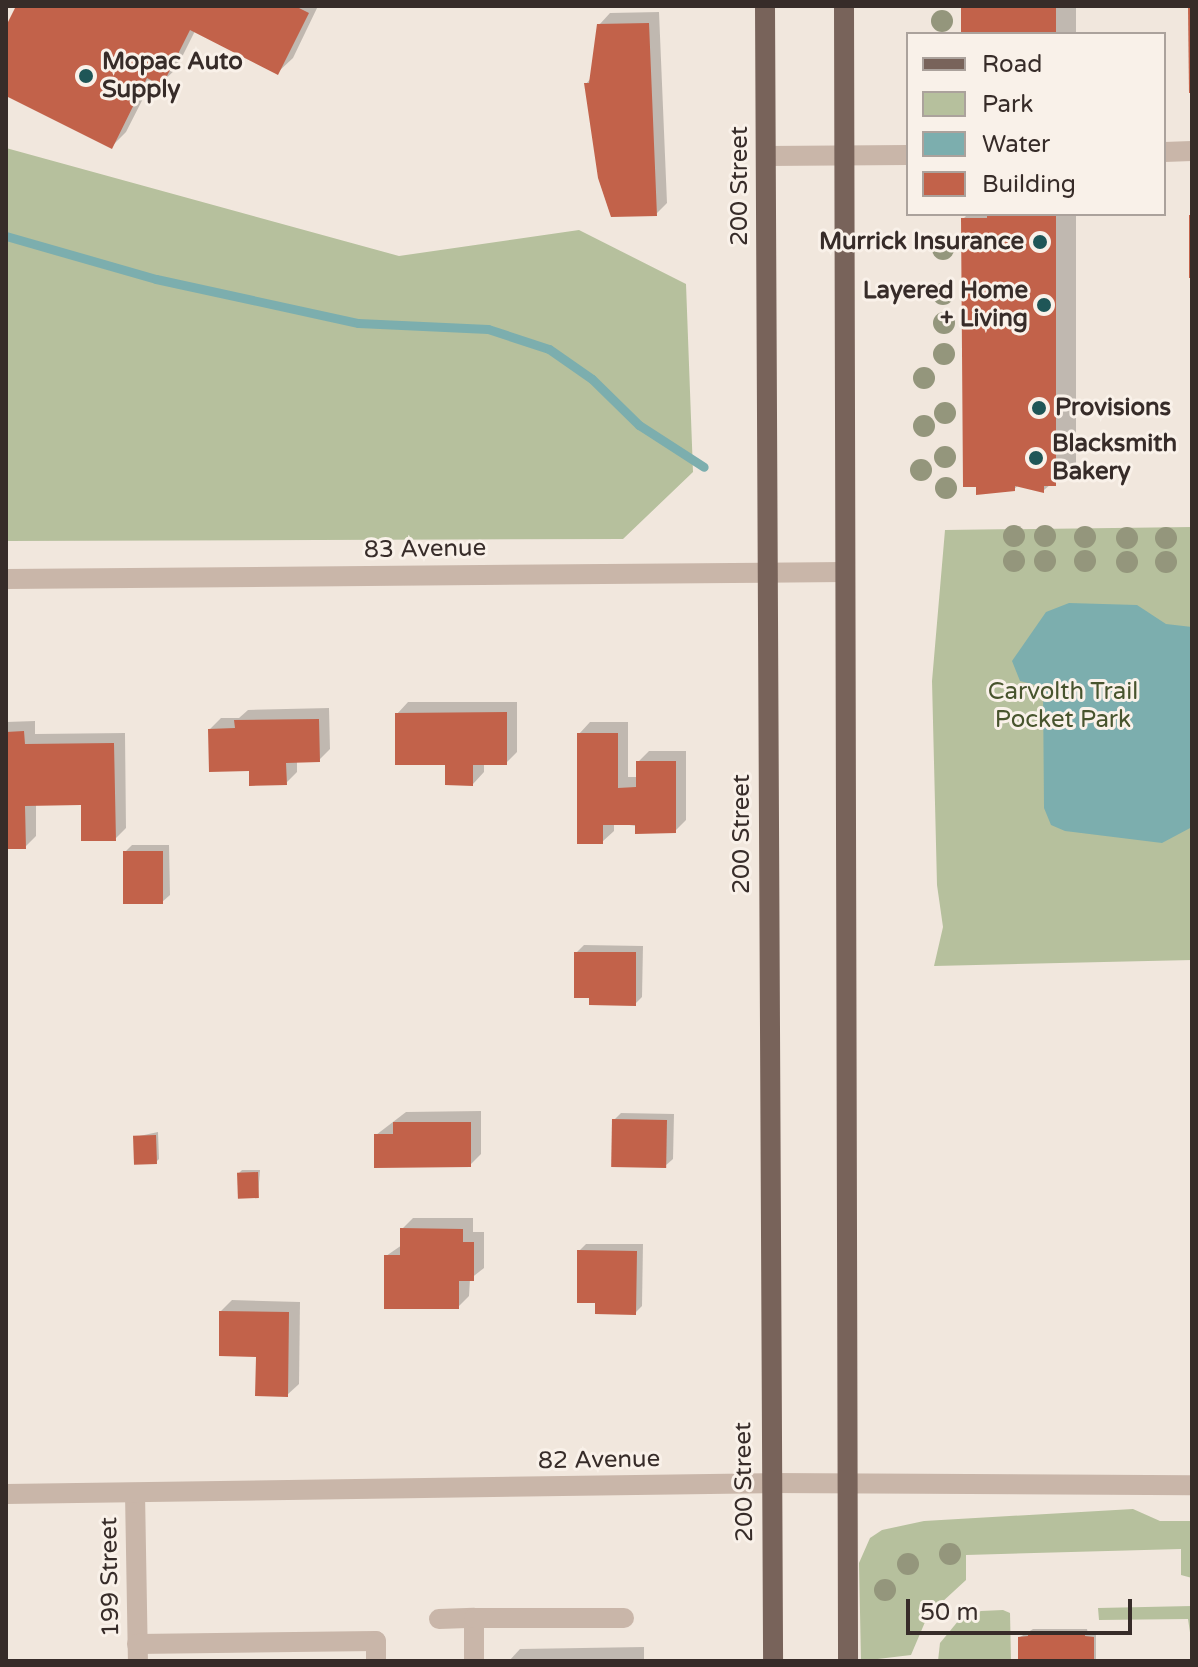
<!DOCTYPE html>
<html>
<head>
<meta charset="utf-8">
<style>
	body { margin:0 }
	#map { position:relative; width:1198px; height:1667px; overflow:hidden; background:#f1e7dd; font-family:"Varela Round",sans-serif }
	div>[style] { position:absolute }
	.green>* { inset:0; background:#b6c09d }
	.water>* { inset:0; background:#7caeae }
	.shadow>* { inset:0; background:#0003; transform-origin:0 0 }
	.stream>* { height:9px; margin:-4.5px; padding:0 4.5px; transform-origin:4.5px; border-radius:4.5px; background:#7caeae }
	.building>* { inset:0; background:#c2624a; transform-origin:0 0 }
	.minor>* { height:20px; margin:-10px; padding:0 10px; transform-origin:10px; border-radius:10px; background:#c9b6a9 }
	.major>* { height:20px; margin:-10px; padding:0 10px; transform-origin:10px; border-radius:10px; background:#78635a }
	.trees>* { width:22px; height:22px; margin:-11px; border-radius:50%; background:#94967c }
	.dots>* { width:22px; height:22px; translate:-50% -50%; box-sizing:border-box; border:4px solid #f9f1e9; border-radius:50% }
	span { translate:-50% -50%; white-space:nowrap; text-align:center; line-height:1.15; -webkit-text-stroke:6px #f9f1e9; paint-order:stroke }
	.poi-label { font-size:24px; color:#372c29; font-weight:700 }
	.left { translate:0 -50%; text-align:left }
	.right { translate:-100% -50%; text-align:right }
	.street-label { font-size:24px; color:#372c29 }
	.park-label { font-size:24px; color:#47542d }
	.frame { position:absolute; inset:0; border:8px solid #372c29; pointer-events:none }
	.legend { position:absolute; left:906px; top:32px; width:260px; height:184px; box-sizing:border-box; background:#f9f1e9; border:2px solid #aba29c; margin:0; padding:10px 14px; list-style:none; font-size:24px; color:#372c29 }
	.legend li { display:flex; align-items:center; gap:16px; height:40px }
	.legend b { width:40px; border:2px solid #aba29c }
	.scale { position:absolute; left:906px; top:1599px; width:226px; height:36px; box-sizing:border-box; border:4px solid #372c29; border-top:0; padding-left:10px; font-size:24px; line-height:28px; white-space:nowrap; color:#372c29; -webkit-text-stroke:6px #f9f1e9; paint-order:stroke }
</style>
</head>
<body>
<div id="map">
	<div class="green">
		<i style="clip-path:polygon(6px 148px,399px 256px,579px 230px,686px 284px,693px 472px,623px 539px,6px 541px)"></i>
		<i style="clip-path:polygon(1192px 527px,1192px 960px,934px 966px,943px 927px,937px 885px,932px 681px,945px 530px)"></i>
		<i style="clip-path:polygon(1133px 1509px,1160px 1521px,1192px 1521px,1192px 1578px,1181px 1575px,1181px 1549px,966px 1555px,966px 1580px,928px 1615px,911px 1655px,861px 1661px,859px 1563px,870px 1538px,882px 1530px,924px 1521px)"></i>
		<i style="clip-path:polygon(1192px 1606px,1192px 1646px,1188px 1619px,1099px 1620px,1098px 1608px)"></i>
		<i style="clip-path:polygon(1003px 1610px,1010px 1613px,1011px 1661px,938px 1661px,940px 1643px,959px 1620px,981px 1611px)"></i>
	</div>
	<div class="water">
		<i style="clip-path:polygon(1069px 603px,1137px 605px,1166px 624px,1192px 627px,1192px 827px,1162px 843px,1065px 831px,1051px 825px,1044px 808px,1043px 687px,1020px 681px,1012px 661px,1046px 612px)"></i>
	</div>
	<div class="shadow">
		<i style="clip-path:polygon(18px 6px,318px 6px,293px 58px,278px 72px,195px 31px,176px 69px,161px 83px,153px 79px,126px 132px,112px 146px,6px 94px,6px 31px)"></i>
		<i style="left:963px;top:6px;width:113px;height:28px"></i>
		<i style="clip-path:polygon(659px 12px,667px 203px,656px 214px,586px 84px,591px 78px,599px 25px,610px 13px)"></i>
		<i style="clip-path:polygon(968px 214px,1076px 214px,1076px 463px,1044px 490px,1019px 485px,1014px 489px,963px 219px)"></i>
		<i style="clip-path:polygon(408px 702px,517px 702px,517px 752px,506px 763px,484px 763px,484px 772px,473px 784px,397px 714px)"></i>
		<i style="clip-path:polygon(329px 708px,330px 749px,319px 760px,297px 760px,297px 772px,286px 783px,251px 769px,210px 729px,221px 718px,239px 718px,248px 710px)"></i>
		<i style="clip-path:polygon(35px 721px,35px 734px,125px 733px,126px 828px,115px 839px,83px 803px,36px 804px,36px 836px,25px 847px,6px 847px,6px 722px)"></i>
		<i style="clip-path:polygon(590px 722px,628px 722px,628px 777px,638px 777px,638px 762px,649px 751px,686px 751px,686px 820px,675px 831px,614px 823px,614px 831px,602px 842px,579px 734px)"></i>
		<i style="clip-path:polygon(132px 845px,169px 845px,170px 895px,162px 902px,125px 852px)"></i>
		<i style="clip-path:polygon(584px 945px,643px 946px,642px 997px,635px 1004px,576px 953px)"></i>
		<i style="clip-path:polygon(481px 1111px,481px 1154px,470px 1165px,376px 1135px,406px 1112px)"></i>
		<i style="clip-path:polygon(621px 1113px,674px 1114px,673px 1159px,665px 1166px,614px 1120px)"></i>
		<i style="clip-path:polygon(158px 1132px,159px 1159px,156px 1162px,135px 1137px)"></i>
		<i style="clip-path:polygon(242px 1170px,260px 1170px,258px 1196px,239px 1173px)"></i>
		<i style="clip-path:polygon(413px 1218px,473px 1218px,473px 1232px,484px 1232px,484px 1268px,470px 1279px,469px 1296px,458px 1307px,386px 1256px,402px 1245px,402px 1229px)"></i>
		<i style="clip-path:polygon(586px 1244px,643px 1244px,642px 1306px,635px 1313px,597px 1301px,579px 1251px)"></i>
		<i style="clip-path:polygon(232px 1300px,300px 1302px,299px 1384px,287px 1395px,221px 1311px)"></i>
		<i style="clip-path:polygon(1033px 1629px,1087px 1629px,1088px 1634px,1096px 1634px,1096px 1661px,1020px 1661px,1020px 1637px)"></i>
		<i style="clip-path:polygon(644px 1647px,644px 1661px,509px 1661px,520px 1649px)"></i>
	</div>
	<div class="stream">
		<i style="left:6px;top:236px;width:156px;rotate:16deg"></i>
		<i style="left:156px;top:279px;width:207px;rotate:12.3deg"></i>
		<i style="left:358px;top:323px;width:130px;rotate:2.6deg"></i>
		<i style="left:488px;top:329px;width:64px;rotate:18.2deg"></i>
		<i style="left:549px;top:349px;width:52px;rotate:34.9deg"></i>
		<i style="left:592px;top:379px;width:66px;rotate:44.4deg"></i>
		<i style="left:639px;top:425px;width:77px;rotate:32.9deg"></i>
	</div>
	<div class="building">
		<i style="clip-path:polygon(16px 6px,295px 6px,309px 13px,278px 75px,190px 30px,162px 86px,147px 78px,112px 149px,6px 96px,6px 26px)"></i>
		<i style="left:961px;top:6px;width:95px;height:28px"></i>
		<i style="clip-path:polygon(1188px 6px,1192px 6px,1192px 93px,1189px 93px)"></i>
		<i style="clip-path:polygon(649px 23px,657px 216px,611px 217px,598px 178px,584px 83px,589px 83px,597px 24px)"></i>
		<i style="clip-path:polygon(987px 214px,1056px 215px,1056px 486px,1044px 486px,1044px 493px,1015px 486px,1015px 491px,976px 495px,976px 487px,963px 487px,961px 218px,987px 218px)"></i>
		<i style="left:1189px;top:215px;width:3px;height:63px"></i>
		<i style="clip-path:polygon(507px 712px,507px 765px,473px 765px,473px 786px,445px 785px,445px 765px,395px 765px,395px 713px)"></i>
		<i style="clip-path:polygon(319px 719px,320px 762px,286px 763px,287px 785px,249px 786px,249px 771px,209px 772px,208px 729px,235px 728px,234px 720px)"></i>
		<i style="clip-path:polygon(24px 731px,25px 744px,114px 743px,116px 841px,81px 841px,81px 805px,25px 806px,26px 849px,6px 849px,6px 732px)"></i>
		<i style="clip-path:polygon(577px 733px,618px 733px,618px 788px,636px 787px,636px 761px,676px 761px,676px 833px,635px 834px,635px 825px,603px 825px,603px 844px,577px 844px)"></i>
		<i style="left:163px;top:851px;width:53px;height:40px;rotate:90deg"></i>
		<i style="clip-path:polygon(574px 952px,636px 952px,636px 1006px,589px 1005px,589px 998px,574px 998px)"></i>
		<i style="left:612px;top:1119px;width:55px;height:48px;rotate:1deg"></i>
		<i style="clip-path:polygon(393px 1122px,471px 1122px,471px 1167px,374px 1168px,374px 1134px,393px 1134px)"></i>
		<i style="left:156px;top:1135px;width:29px;height:23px;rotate:88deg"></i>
		<i style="left:258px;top:1172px;width:26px;height:21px;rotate:88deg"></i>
		<i style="clip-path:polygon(400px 1228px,463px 1229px,463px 1242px,474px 1242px,474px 1281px,459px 1281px,459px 1309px,384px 1309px,384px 1255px,400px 1255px)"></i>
		<i style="clip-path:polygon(577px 1250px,637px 1251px,636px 1315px,595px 1314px,595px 1303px,577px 1303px)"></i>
		<i style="clip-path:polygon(219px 1311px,289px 1312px,288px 1397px,255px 1396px,256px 1357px,219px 1356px)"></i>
		<i style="clip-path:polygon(1028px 1631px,1085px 1631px,1085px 1636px,1094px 1637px,1094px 1661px,1018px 1661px,1018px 1637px,1028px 1636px)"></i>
	</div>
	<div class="minor">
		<i style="left:1164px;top:152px;width:28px;rotate:-2deg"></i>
		<i style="left:766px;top:156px;width:142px;rotate:-0.4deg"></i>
		<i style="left:6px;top:579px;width:839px;rotate:-0.48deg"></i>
		<i style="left:135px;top:1493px;width:168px;rotate:89deg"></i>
		<i style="left:6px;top:1494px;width:764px;rotate:-0.82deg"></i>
		<i style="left:770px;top:1483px;width:422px;rotate:0.3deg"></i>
		<i style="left:439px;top:1619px;width:35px;rotate:-2deg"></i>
		<i style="left:137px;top:1644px;width:239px;rotate:-0.7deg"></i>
		<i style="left:376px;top:1641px;width:20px;rotate:90deg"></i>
		<i style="left:474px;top:1661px;width:43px;rotate:-90deg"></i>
		<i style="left:474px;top:1618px;width:150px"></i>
	</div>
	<div class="major">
		<i style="left:765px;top:6px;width:1655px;rotate:89.72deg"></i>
		<i style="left:844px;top:6px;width:1655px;rotate:89.86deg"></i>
	</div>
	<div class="trees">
		<i style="left:942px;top:21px"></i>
		<i style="left:943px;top:249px"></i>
		<i style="left:943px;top:294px"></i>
		<i style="left:944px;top:323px"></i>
		<i style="left:944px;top:354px"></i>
		<i style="left:924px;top:378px"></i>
		<i style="left:945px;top:413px"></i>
		<i style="left:924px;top:426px"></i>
		<i style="left:945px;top:457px"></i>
		<i style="left:921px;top:470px"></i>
		<i style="left:946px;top:488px"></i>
		<i style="left:1014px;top:536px"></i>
		<i style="left:1045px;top:536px"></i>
		<i style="left:1085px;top:537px"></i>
		<i style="left:1127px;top:538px"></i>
		<i style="left:1166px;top:538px"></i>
		<i style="left:1014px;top:561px"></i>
		<i style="left:1045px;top:561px"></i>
		<i style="left:1085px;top:561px"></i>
		<i style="left:1127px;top:562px"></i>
		<i style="left:1166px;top:562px"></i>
		<i style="left:950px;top:1554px"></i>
		<i style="left:908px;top:1564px"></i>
		<i style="left:885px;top:1590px"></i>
	</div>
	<div class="dots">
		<i style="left:86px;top:76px;background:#1f5657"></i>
		<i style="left:1040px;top:242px;background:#1f5657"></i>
		<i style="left:1044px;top:305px;background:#1f5657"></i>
		<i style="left:1039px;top:408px;background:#1f5657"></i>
		<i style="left:1036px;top:458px;background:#1f5657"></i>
	</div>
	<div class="poi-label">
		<span class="left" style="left:102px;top:76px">Mopac Auto<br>Supply</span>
		<span class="right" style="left:1024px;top:242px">Murrick Insurance</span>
		<span class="right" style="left:1028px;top:305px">Layered Home<br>+ Living</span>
		<span class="left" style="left:1055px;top:408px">Provisions</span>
		<span class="left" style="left:1052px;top:458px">Blacksmith<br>Bakery</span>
	</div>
	<div class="street-label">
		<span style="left:740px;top:186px;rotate:-90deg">200 Street</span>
		<span style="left:425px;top:549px;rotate:-1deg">83 Avenue</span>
		<span style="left:742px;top:834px;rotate:-90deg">200 Street</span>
		<span style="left:599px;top:1460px;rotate:-1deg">82 Avenue</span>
		<span style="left:744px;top:1482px;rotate:-91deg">200 Street</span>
		<span style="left:110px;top:1577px;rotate:-91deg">199 Street</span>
	</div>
	<div class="park-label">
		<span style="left:1063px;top:706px">Carvolth Trail<br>Pocket Park</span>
	</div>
	<div class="frame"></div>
	<ul class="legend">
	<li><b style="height:10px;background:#78635a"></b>Road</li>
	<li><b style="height:22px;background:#b6c09d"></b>Park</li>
	<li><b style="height:22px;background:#7caeae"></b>Water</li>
	<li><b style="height:22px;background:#c2624a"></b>Building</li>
	</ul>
	<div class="scale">50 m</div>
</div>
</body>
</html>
